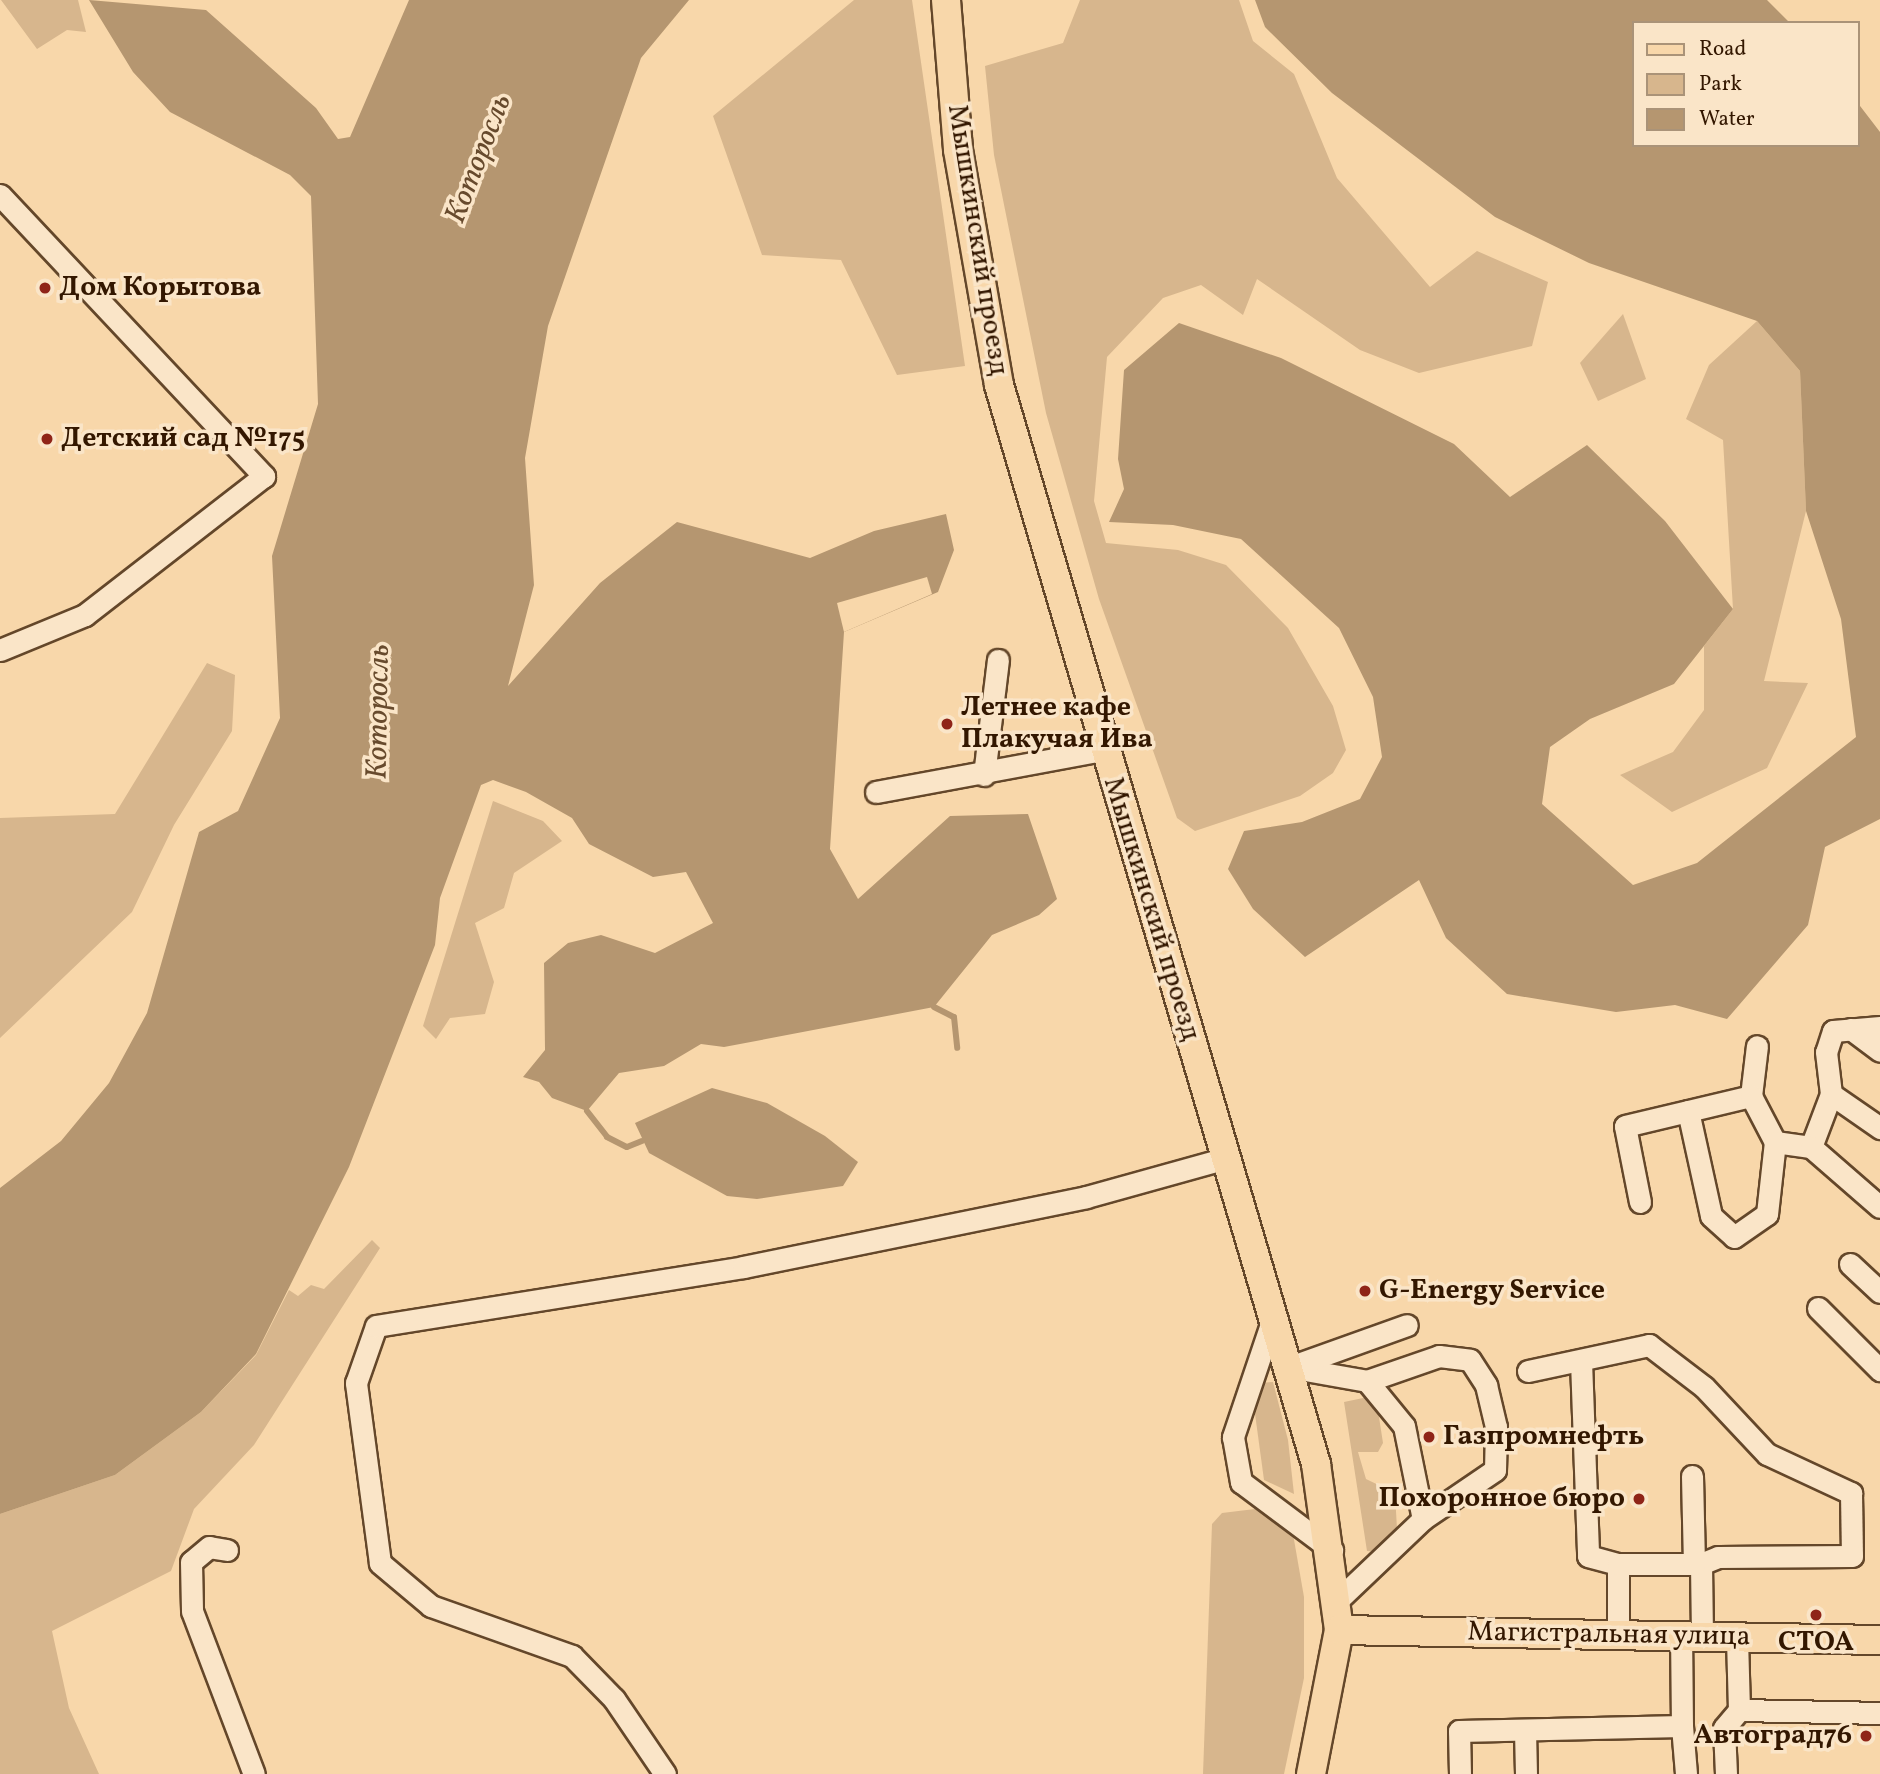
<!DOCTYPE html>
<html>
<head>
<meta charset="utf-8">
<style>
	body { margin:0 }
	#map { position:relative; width:1880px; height:1774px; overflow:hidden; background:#f8d7aa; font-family:Vollkorn,serif }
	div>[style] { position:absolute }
	.green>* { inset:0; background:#d7b68d }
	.water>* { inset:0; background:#b59670 }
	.pier>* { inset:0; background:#f8d7aa }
	.stream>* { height:6px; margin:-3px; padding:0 3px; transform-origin:3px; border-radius:3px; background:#b59670 }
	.roads { filter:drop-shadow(2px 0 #64472a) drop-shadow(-2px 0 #64472a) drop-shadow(0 2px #64472a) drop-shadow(0 -2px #64472a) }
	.minor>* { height:21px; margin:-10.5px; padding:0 10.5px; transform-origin:10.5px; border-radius:10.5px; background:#fae5c8 }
	.major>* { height:28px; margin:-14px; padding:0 14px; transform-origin:14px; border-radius:14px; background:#f8d7aa }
	.dots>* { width:19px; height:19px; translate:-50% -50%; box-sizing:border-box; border:4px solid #fae5c8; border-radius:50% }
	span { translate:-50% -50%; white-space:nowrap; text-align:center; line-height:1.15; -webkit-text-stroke:7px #fae5c8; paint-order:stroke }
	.street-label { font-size:28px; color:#331700 }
	.poi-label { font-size:28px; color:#331700; font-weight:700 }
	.left { translate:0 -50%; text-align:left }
	.right { translate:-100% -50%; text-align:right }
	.water-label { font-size:30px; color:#674a2d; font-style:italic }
	.legend { position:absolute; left:1632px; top:21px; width:228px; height:126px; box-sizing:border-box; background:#fae5c8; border:2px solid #aa9378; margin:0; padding:9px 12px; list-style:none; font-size:21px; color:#331700 }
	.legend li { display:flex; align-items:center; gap:14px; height:35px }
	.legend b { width:35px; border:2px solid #aa9378 }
</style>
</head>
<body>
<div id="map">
	<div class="green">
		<i style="clip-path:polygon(1px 0,78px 0,86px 32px,67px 30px,37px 49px)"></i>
		<i style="clip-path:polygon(854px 0,912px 0,965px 366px,897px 375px,841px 260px,762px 255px,713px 116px)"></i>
		<i style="clip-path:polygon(1080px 0,1239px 0,1253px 41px,1294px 74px,1337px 178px,1430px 287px,1477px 251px,1548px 282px,1532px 346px,1419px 373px,1360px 350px,1257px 279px,1243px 315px,1201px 285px,1163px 298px,1107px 357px,1094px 501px,1106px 543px,1178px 550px,1226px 565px,1288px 628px,1333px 706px,1346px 750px,1333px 773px,1300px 796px,1195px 831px,1177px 818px,1099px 599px,1046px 413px,994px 155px,985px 66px,1063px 43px)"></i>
		<i style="clip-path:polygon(1623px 314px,1646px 379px,1598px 401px,1580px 363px)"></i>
		<i style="clip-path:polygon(1757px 321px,1800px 371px,1806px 511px,1764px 681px,1808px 683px,1767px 768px,1672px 812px,1620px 775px,1673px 752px,1704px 710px,1704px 646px,1733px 609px,1723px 440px,1686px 419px,1709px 365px)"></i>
		<i style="clip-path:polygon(207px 663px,235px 675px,232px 731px,174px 825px,132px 912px,0 1038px,0 818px,115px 814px)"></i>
		<i style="clip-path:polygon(493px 801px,543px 821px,562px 841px,514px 873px,504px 908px,475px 923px,494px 982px,485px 1014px,450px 1018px,436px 1039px,423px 1026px)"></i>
		<i style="clip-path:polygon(372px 1240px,380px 1248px,254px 1445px,194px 1509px,171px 1571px,52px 1631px,69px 1708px,99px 1774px,0 1774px,0 1514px,115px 1475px,201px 1412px,256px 1355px,289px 1290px,298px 1296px,311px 1285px,324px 1289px)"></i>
		<i style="clip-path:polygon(1273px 1382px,1288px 1440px,1294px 1494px,1264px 1480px,1253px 1399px,1261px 1383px)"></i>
		<i style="clip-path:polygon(1368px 1397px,1377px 1404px,1383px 1443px,1378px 1452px,1358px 1452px,1366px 1479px,1395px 1493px,1397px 1529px,1380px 1552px,1367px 1551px,1344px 1402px)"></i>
		<i style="clip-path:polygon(1255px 1509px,1293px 1534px,1304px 1597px,1304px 1678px,1284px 1774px,1203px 1774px,1212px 1524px,1222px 1513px)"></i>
	</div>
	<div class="water">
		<i style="clip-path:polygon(89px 0,206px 10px,316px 108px,338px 139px,350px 137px,409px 0,689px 0,641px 58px,548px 326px,525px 458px,534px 585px,508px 686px,600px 583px,677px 522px,810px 558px,874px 531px,946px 514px,954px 550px,938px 592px,844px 632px,830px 849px,858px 899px,950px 816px,1028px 814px,1057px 899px,1039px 915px,992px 935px,934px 1007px,724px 1047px,701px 1044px,664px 1066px,619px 1073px,587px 1111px,552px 1098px,539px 1082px,523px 1077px,545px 1050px,544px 963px,568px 943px,601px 935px,655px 953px,713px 923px,686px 872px,653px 877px,589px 844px,572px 818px,526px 792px,493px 780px,481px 785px,440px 898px,435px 945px,349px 1167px,256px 1354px,201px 1412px,115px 1475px,0 1514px,0 1188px,61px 1141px,109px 1083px,147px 1013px,199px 832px,238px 811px,280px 718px,272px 556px,318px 404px,311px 196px,290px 175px,170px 112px,133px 72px)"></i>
		<i style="clip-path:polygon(1255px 0,1767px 0,1790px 23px,1633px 23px,1633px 145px,1857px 145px,1857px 102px,1880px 132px,1880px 819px,1825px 847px,1808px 925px,1727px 1019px,1675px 1005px,1616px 1012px,1507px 994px,1446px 938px,1419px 880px,1305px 957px,1253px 909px,1228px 869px,1244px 831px,1302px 822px,1360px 799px,1382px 757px,1373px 697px,1339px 628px,1241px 539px,1173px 525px,1109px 522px,1124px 489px,1118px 459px,1124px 370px,1179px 323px,1281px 358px,1454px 444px,1510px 497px,1587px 445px,1665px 521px,1733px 609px,1674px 684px,1590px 719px,1550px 747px,1542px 804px,1633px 885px,1697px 863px,1856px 737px,1841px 619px,1806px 511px,1800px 371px,1757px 321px,1589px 263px,1495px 217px,1332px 93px,1265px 27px)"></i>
		<i style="clip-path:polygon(712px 1088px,767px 1103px,825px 1136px,858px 1162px,843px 1186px,757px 1199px,727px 1196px,649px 1153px,635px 1123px)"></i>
	</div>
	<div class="pier">
		<i style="clip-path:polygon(927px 577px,932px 594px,844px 632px,837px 603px)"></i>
	</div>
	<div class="stream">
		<i style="left:934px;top:1007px;width:22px;rotate:27deg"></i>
		<i style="left:954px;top:1017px;width:31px;rotate:84deg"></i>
		<i style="left:587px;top:1111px;width:33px;rotate:52deg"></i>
		<i style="left:607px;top:1137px;width:22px;rotate:27deg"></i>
		<i style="left:627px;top:1147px;width:16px;rotate:-22deg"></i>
	</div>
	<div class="roads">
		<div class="minor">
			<i style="left:0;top:195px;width:386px;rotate:46.8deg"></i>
			<i style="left:264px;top:476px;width:227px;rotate:142.2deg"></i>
			<i style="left:85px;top:615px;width:92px;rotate:157.6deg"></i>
			<i style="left:984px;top:775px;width:116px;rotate:-83.1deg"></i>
			<i style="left:876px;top:792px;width:231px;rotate:-10.5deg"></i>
			<i style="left:1880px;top:1027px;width:47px;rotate:175.1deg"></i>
			<i style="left:1833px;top:1031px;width:22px;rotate:108deg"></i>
			<i style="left:1826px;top:1052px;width:42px;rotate:83.2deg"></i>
			<i style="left:1831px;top:1094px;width:60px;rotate:34.8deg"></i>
			<i style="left:1851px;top:1029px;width:36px;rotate:37deg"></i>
			<i style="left:1751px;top:1096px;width:50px;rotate:-83.2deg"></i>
			<i style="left:1688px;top:1111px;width:107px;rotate:77.6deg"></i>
			<i style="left:1711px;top:1216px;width:31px;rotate:42deg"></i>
			<i style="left:1734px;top:1237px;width:40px;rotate:-34.9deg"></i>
			<i style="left:1767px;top:1214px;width:72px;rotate:-83.7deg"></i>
			<i style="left:1811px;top:1147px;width:57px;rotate:-69.3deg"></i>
			<i style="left:1640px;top:1202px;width:77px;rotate:-101.2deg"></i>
			<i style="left:1625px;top:1126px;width:130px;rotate:-13.4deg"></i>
			<i style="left:1751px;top:1096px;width:52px;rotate:62.4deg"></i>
			<i style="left:1775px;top:1142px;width:36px;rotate:8deg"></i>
			<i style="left:1811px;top:1147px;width:91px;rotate:41deg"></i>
			<i style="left:1850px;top:1264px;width:41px;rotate:43deg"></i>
			<i style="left:1818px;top:1308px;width:88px;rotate:45deg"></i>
			<i style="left:1274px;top:1315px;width:129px;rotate:108.6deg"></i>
			<i style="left:1233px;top:1437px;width:46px;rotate:79.9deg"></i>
			<i style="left:1241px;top:1482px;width:114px;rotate:36.8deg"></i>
			<i style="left:1581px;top:1361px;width:195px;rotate:87.9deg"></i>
			<i style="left:1588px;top:1556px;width:31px;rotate:15deg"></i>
			<i style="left:1288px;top:1367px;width:80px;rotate:10deg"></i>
			<i style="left:1367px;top:1381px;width:58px;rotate:50.6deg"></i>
			<i style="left:1404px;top:1426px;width:95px;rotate:78.5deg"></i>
			<i style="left:1423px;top:1519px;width:117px;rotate:136.4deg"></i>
			<i style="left:1290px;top:1367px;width:124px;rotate:-19.7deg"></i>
			<i style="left:1528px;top:1371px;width:124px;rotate:-12.1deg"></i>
			<i style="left:1649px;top:1345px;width:69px;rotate:37.4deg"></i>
			<i style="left:1704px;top:1387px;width:92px;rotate:46.8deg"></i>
			<i style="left:1767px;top:1454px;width:93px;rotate:24.9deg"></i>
			<i style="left:1851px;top:1493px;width:63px;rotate:89.1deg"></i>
			<i style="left:1852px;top:1556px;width:134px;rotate:179.6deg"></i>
			<i style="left:1718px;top:1557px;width:18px;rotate:158deg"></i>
			<i style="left:1367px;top:1381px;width:76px;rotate:-19.1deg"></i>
			<i style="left:1439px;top:1356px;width:31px;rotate:7deg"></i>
			<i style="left:1470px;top:1360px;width:30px;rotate:57deg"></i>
			<i style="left:1486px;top:1385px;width:43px;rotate:76.6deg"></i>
			<i style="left:1496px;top:1427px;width:43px;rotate:91.3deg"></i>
			<i style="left:1495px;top:1470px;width:87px;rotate:145.8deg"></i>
			<i style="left:227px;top:1550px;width:18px;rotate:-171deg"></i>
			<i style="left:209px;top:1547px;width:23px;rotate:140deg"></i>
			<i style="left:191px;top:1562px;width:49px;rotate:88.8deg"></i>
			<i style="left:192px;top:1611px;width:174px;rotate:69.2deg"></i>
			<i style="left:1694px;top:1564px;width:7px"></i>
			<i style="left:1701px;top:1564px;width:73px;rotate:89.2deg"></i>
			<i style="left:1618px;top:1636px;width:72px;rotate:-90deg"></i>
			<i style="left:1618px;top:1564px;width:76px"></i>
			<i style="left:1694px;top:1564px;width:88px;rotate:-91.3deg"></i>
			<i style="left:1739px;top:1710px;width:141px;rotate:1.2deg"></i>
			<i style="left:1682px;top:1726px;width:48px;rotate:85.2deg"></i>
			<i style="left:1525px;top:1730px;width:44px;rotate:88.7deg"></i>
			<i style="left:665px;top:1774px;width:91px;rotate:-124.2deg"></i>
			<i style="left:614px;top:1699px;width:60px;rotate:-134.3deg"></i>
			<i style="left:572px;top:1656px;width:150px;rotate:-160.5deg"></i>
			<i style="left:431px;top:1606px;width:67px;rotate:-139.9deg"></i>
			<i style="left:380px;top:1563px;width:182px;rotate:-97.6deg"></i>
			<i style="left:356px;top:1383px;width:60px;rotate:-70.7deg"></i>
			<i style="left:376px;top:1326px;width:372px;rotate:-9.1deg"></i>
			<i style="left:743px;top:1267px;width:350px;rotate:-11.5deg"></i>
			<i style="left:1086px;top:1197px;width:146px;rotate:-15.5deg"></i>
			<i style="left:1460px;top:1774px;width:43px;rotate:-91.3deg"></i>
			<i style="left:1459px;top:1731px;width:223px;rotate:-1.3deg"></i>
			<i style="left:1682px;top:1726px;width:89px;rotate:-90.6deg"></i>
			<i style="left:1726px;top:1774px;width:46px;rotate:-92.5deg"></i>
			<i style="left:1724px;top:1728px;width:23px;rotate:-50deg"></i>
			<i style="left:1739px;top:1710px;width:72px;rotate:-91.6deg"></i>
		</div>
		<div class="major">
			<i style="left:946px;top:0;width:150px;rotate:85.4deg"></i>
			<i style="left:958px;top:150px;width:239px;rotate:80.1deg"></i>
			<i style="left:999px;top:385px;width:1125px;rotate:73.63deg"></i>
			<i style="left:1316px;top:1464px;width:168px;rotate:82.1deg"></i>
			<i style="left:1339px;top:1630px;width:147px;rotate:101deg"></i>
			<i style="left:1339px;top:1630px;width:541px;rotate:1.06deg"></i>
		</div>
	</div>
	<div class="dots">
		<i style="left:45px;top:288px;background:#8f2418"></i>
		<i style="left:47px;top:439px;background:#8f2418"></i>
		<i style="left:947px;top:724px;background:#8f2418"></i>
		<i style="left:1365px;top:1291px;background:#8f2418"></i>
		<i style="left:1429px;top:1437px;background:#8f2418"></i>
		<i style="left:1639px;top:1499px;background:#8f2418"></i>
		<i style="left:1816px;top:1615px;background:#8f2418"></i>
		<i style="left:1866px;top:1736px;background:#8f2418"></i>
	</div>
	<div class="street-label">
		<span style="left:977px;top:240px;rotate:81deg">Мышкинский проезд</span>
		<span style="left:1151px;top:909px;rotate:73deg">Мышкинский проезд</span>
		<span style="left:1609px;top:1635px;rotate:1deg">Магистральная улица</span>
	</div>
	<div class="poi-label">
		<span class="left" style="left:59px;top:288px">Дом Корытова</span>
		<span class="left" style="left:61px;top:439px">Детский сад №175</span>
		<span class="left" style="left:961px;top:724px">Летнее кафе<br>Плакучая Ива</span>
		<span class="left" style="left:1379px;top:1291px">G-Energy Service</span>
		<span class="left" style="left:1443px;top:1437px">Газпромнефть</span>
		<span class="right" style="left:1625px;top:1499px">Похоронное бюро</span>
		<span style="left:1816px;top:1643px">СТОА</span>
		<span class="right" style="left:1852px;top:1736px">Автоград76</span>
	</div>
	<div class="water-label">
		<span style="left:479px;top:159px;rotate:-69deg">Которосль</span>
		<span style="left:379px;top:712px;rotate:-89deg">Которосль</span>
	</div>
	<ul class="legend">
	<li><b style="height:9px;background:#f8d7aa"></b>Road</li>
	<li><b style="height:19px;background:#d7b68d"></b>Park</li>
	<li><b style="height:19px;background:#b59670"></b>Water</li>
	</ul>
</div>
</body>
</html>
